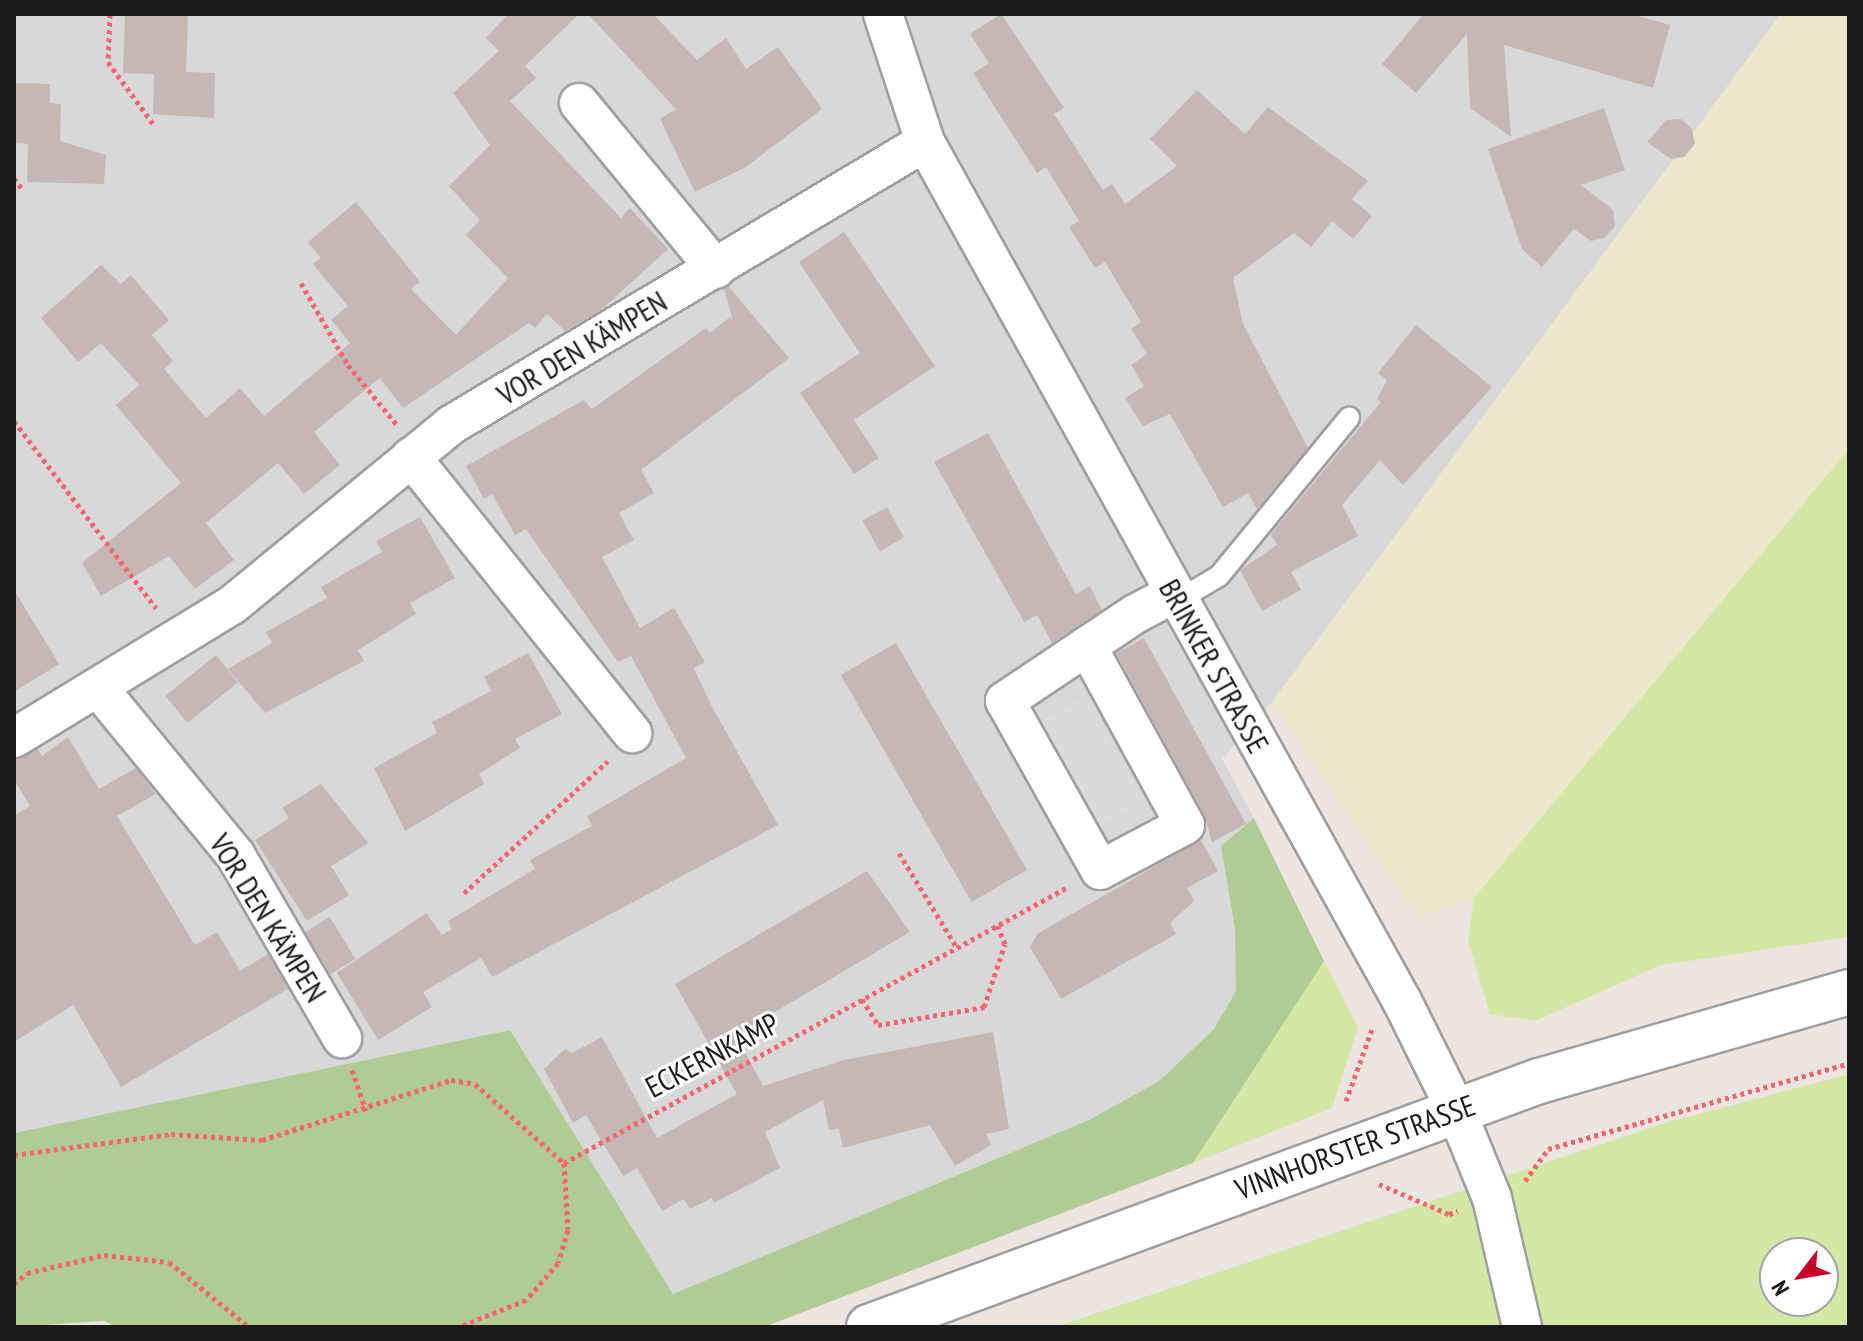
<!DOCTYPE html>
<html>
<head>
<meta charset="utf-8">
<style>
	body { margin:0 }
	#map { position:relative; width:1863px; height:1341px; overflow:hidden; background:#ede6e0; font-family:"PT Sans Narrow",sans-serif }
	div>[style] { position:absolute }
	.residential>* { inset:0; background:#d9d8d8 }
	.farmland>* { inset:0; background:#ece8cb }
	.grass>* { inset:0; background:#d3e8a5 }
	.forest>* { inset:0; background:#b0cc94 }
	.parking>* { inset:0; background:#dbdbdb; transform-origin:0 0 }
	.building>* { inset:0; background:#c4b7b4; transform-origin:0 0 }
	.path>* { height:5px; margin-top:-2.5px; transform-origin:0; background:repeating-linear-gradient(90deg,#fa6471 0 4px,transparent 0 8px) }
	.roads { filter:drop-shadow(2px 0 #9f9f9f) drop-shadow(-2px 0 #9f9f9f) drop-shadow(0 2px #9f9f9f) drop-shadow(0 -2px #9f9f9f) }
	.service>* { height:20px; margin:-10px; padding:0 10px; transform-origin:10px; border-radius:10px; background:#fff }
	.minor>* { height:38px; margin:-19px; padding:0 19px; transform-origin:19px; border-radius:19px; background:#fff }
	.tertiary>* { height:44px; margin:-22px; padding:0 22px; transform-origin:22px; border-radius:22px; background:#fff }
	span { translate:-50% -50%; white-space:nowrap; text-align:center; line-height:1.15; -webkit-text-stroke:6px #fff; paint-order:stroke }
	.street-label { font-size:30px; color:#1b1b1b }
	.frame { position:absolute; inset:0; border:16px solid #1b1b1b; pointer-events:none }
	.north { position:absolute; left:1759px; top:1237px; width:80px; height:80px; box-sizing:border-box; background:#fff; border:2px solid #a4a4a4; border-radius:50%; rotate:239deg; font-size:22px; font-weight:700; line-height:32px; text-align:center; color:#1b1b1b }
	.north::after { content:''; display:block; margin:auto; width:28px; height:36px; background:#c60026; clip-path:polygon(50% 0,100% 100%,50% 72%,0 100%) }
</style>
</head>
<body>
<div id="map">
	<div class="residential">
		<i style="clip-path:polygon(14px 14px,1781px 14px,1272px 702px,1222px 759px,1254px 818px,1221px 846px,1235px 929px,1236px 991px,1214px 1029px,1159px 1081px,1089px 1120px,673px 1294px,510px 1030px,14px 1133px)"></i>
	</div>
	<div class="farmland">
		<i style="clip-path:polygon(1781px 14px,1849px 14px,1849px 449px,1474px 898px,1418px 918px,1272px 702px)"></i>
	</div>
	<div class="grass">
		<i style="clip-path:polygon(1849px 449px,1849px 937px,1661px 965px,1535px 1021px,1490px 1014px,1468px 941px,1474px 898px)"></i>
		<i style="clip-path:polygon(1324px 961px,1358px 1027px,1332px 1108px,1193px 1163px)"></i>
		<i style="clip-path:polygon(evenodd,1849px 1074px,1849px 1327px,1055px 1327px,1665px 1123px,1849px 1074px,1775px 1253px,1823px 1253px,1823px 1301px,1775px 1301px,1775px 1253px)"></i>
	</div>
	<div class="forest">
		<i style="clip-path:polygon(1254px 818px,1324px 961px,1193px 1163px,764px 1327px,116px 1327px,104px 1321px,14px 1327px,14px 1133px,510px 1030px,673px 1294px,1089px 1120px,1159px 1081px,1214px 1029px,1236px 991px,1235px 929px,1221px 846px)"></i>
	</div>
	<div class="parking">
		<i style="left:1086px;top:696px;width:119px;height:55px;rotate:61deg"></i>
	</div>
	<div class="building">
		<i style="clip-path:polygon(125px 14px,188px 14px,186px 72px,215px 73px,214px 118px,153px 114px,154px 74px,123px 73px)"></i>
		<i style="clip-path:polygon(508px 14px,579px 14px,525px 66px,536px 78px,510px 101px,621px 218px,630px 208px,668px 249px,601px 310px,565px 331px,547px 314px,535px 328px,529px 323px,403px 408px,380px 378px,314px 432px,340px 465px,304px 494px,278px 463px,206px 523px,234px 560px,195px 589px,169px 556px,101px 596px,82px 563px,181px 483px,116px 405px,139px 385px,101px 343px,78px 362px,41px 318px,101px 265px,121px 284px,131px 275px,169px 320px,152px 335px,173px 361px,164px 369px,206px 418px,240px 388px,264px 416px,350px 343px,331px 320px,348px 306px,313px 264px,321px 258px,308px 242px,356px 202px,420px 282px,411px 289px,456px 335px,508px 278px,466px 235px,480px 220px,449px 186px,490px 145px,453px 93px,499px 51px,486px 38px)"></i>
		<i style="clip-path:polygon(588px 14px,653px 14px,697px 60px,726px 38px,746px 69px,778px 47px,822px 109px,746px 167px,695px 192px,660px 119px,676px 109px)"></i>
		<i style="clip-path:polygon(1001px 14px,1064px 108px,1054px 114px,1103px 190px,1112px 184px,1125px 204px,1177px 166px,1150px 139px,1197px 90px,1245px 134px,1268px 107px,1368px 181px,1352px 199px,1372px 216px,1353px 239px,1332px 221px,1311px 247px,1294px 233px,1233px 278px,1243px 324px,1308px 448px,1257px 509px,1248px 493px,1223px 507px,1170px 414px,1143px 426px,1125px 398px,1144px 386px,1131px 365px,1147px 354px,1131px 329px,1141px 322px,1105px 262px,1095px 268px,1069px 227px,1079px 221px,1046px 167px,1037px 173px,973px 73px,989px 63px,970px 34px)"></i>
		<i style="clip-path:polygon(1424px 14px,1631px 14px,1670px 25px,1653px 88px,1504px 45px,1511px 137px,1470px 108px,1467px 34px,1416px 93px,1382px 64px)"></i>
		<i style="clip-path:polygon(14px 83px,50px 84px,50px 103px,61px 104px,60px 141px,106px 155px,104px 184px,27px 182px,28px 144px,14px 143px)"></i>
		<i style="clip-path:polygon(1604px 108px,1625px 170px,1581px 185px,1613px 210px,1615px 226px,1604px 238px,1591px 241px,1574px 229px,1542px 267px,1522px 249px,1488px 149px)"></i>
		<i style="clip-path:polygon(1681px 119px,1692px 129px,1695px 144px,1684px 157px,1671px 159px,1647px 142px,1666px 120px)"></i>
		<i style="clip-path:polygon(844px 232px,935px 366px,854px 420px,879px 458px,854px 474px,800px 393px,860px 353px,799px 262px)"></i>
		<i style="clip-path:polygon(729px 287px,789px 358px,641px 470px,654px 493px,619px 513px,634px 540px,602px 557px,640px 628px,674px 608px,705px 662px,694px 668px,710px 703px,778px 825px,492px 977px,481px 958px,423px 992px,432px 1007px,378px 1040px,337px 973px,426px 913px,442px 935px,452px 929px,448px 921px,535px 869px,530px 860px,592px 826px,587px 816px,686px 758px,631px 656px,618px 662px,526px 529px,515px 535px,492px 494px,484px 499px,466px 466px,584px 400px,592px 409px,706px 328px,710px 333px,730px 317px,733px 321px,724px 289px)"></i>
		<i style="clip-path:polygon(1416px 325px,1492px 387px,1403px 485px,1380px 460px,1342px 505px,1358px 536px,1291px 572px,1301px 590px,1262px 611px,1240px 570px,1277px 545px,1271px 534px,1381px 402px,1377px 399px,1387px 380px,1378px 373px)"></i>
		<i style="clip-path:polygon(988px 433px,1076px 594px,1090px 586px,1102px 610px,1052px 643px,1037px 615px,1024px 622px,934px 462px)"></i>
		<i style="left:887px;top:507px;width:35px;height:28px;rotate:61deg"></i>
		<i style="clip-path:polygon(420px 517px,455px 578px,410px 603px,416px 614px,358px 650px,364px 661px,265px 713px,228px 669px,272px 643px,266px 632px,327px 598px,321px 587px,382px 552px,376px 541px)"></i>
		<i style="clip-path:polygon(14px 590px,59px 664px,14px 692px)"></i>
		<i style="clip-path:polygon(1144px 638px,1246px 824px,1212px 842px,1204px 814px,1116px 653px)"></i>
		<i style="left:896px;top:643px;width:262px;height:64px;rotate:60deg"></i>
		<i style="clip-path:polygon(528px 653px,562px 714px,515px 739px,520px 748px,479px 774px,484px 784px,405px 831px,374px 768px,437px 733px,432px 722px,491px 691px,484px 677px)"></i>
		<i style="left:216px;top:655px;width:35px;height:65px;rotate:51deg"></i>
		<i style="clip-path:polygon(68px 737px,99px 789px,136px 768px,156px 794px,117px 816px,195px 945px,217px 932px,240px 971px,268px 954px,288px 989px,121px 1087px,73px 1005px,14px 1042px,14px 816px,30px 806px,14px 779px,14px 760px,38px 749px,42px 756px)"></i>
		<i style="clip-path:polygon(321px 784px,368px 843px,331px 866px,349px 895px,307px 921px,255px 840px,289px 818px,282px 808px)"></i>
		<i style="clip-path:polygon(1201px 840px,1218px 871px,1187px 888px,1194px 901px,1170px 923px,1176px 934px,1061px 999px,1030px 947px,1037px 934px)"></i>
		<i style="clip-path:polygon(867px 871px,910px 932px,736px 1035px,763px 1086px,844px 1060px,993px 1032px,1009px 1129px,986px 1134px,991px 1145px,955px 1166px,930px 1125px,843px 1148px,839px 1129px,829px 1130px,823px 1100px,765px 1132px,780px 1168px,714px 1203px,712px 1198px,690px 1209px,684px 1199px,662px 1211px,637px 1168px,623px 1176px,586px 1115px,573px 1123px,544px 1069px,565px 1049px,572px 1053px,602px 1037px,657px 1138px,737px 1094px,675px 984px)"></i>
		<i style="left:330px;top:917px;width:49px;height:29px;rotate:59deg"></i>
	</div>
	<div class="path">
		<i style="left:110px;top:14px;width:48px;rotate:92.4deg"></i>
		<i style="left:108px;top:62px;width:78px;rotate:53.9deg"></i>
		<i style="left:14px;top:178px;width:14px;rotate:54deg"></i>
		<i style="left:301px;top:283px;width:95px;rotate:60.2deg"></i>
		<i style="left:348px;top:365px;width:77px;rotate:50.8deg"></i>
		<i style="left:14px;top:421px;width:235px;rotate:52.8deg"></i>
		<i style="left:899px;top:853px;width:109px;rotate:58.5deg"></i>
		<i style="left:464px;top:893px;width:195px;rotate:-42.5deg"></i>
		<i style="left:862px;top:999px;width:31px;rotate:58deg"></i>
		<i style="left:878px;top:1025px;width:108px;rotate:-9.6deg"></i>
		<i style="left:984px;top:1007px;width:66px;rotate:-71.6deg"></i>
		<i style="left:1005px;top:944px;width:22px;rotate:-112deg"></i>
		<i style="left:352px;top:1070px;width:43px;rotate:71.1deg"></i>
		<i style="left:1346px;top:1101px;width:77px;rotate:-70.1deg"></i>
		<i style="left:14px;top:1155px;width:158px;rotate:-7.6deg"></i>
		<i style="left:171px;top:1134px;width:91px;rotate:3.8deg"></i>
		<i style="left:262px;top:1140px;width:198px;rotate:-17.6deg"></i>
		<i style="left:451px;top:1080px;width:24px;rotate:9deg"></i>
		<i style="left:475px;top:1084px;width:119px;rotate:41.6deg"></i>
		<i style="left:564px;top:1163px;width:67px;rotate:86.6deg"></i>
		<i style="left:568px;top:1230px;width:34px;rotate:107deg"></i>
		<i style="left:558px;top:1263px;width:49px;rotate:130.9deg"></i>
		<i style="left:526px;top:1300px;width:73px;rotate:158.3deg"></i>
		<i style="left:564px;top:1163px;width:575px;rotate:-28.71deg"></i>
		<i style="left:1525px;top:1181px;width:39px;rotate:-54deg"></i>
		<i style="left:1548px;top:1149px;width:313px;rotate:-15.9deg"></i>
		<i style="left:1379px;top:1184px;width:76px;rotate:23.2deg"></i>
		<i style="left:1449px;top:1214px;width:9px;rotate:-18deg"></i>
		<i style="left:14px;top:1284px;width:17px;rotate:-40deg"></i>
		<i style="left:27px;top:1273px;width:79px;rotate:-13.2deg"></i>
		<i style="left:104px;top:1255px;width:65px;rotate:6.1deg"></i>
		<i style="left:169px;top:1262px;width:103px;rotate:39.1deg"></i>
	</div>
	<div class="roads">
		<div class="service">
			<i style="left:1177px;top:601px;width:49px;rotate:-30.8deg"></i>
			<i style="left:1219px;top:576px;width:205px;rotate:-50.6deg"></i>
		</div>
		<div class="minor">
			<i style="left:883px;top:14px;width:135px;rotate:71.8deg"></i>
			<i style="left:925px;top:142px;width:983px;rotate:60.96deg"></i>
			<i style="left:1402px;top:1001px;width:122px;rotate:63.6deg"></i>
			<i style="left:1456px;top:1110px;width:95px;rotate:67.8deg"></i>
			<i style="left:1492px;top:1198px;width:132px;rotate:76.9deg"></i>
			<i style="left:579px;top:103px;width:215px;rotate:50.5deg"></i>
			<i style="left:411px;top:457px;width:354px;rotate:51.3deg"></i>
			<i style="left:1087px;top:646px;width:204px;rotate:61.3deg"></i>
			<i style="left:1185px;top:825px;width:96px;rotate:152.1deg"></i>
			<i style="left:1100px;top:870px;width:194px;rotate:-119.3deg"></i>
			<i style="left:1005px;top:701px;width:156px;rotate:-33.8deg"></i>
			<i style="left:1135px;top:614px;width:43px;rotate:-27.8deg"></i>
			<i style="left:99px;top:689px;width:216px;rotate:50.6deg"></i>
			<i style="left:236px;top:856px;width:211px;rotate:59.8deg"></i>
			<i style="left:14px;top:738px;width:255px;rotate:-31.4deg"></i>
			<i style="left:232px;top:605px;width:283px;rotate:-39.4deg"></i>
			<i style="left:451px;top:425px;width:552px;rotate:-30.84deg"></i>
		</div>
		<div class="tertiary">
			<i style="left:869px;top:1327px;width:714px;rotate:-20.16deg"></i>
			<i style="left:1539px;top:1081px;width:323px;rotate:-16deg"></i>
		</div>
	</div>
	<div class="street-label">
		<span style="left:582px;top:348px;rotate:-31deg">VOR DEN KÄMPEN</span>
		<span style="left:1214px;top:666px;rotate:61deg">BRINKER STRASSE</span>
		<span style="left:268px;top:918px;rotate:58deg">VOR DEN KÄMPEN</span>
		<span style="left:712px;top:1055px;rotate:-28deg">ECKERNKAMP</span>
		<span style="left:1355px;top:1147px;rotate:-20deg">VINNHORSTER STRASSE</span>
	</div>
	<div class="frame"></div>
	<div class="north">N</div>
</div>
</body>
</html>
